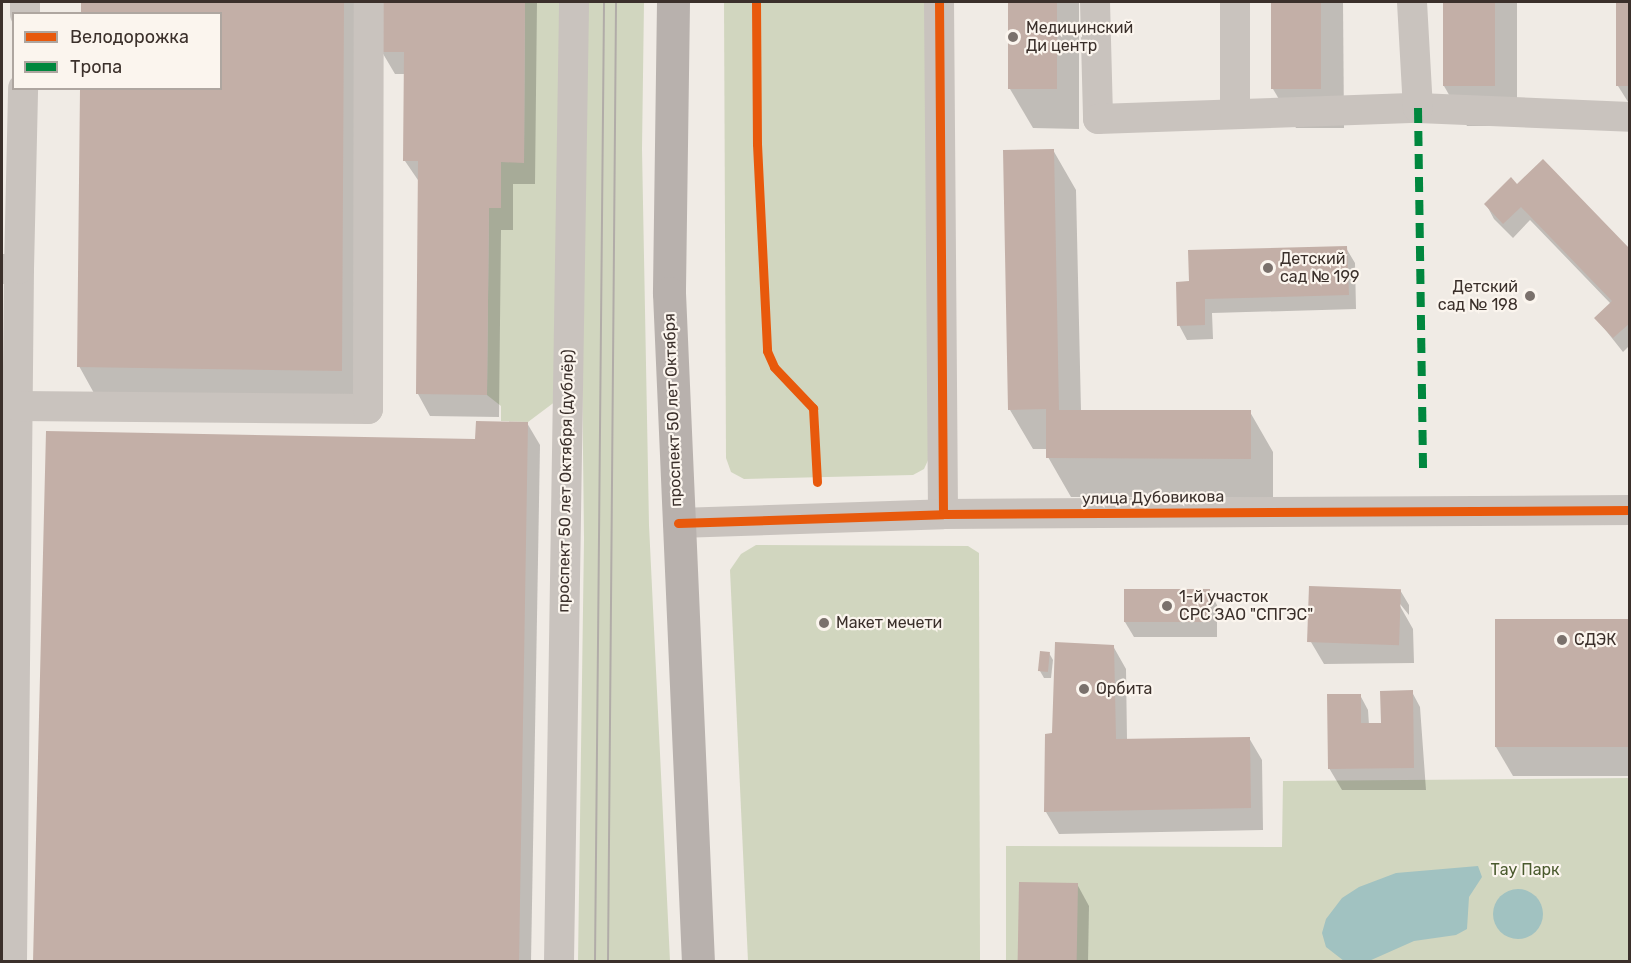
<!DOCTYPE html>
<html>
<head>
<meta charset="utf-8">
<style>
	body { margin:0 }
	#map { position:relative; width:1631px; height:963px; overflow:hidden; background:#f0ebe5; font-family:Rubik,sans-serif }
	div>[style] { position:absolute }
	.green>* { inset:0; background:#d1d6bf }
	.water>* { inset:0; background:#a1c2c1 }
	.round { border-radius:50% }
	.shadow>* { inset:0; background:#0003 }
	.building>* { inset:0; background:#c3afa7; transform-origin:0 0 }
	.minor>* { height:30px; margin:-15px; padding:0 15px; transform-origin:15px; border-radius:15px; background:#c9c3be }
	.major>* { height:33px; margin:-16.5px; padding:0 16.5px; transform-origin:16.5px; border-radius:16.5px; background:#b8b1ad }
	.tram>* { height:1.5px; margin:-0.75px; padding:0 0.75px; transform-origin:0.75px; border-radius:0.75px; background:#b1aca8 }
	.quiet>* { height:8px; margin-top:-4px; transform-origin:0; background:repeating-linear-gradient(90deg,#00873e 0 15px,transparent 0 23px) }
	.cycleway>* { height:9px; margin:-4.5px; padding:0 4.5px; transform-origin:4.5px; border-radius:4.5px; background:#e8590c }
	.dots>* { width:16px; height:16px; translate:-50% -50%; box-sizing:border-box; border:3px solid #fbf5ee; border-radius:50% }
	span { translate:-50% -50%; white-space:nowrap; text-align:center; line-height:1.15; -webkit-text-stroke:4.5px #fbf5ee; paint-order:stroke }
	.poi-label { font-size:16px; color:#3b302b }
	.left { translate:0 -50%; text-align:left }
	.right { translate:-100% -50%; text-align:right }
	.street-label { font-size:16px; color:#3b302b }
	.park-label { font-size:16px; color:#4a5a2e }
	.frame { position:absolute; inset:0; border:3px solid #3b302b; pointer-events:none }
	.legend { position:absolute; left:12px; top:12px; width:210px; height:78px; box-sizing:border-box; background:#fbf5ee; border:2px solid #aea6a0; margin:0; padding:8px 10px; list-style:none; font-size:18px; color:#3b302b }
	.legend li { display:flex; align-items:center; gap:12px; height:30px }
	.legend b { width:30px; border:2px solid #aea6a0 }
</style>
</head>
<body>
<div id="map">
	<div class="green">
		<i style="clip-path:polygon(525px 2px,566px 2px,560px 398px,528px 422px,501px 421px,501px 406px,487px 395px,489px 208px,501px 208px,501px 162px,524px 162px)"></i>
		<i style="clip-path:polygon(583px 2px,644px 2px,642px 149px,649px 525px,670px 961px,578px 962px,584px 539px,580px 192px)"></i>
		<i style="clip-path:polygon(724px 2px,927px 2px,930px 456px,924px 469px,913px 475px,744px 479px,731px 472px,726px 458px)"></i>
		<i style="clip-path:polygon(756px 545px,968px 546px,979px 553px,980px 961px,748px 961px,730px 570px,741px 554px)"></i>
		<i style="clip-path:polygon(1629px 778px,1629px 961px,1006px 962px,1006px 846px,1282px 847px,1283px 781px)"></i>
	</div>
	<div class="water">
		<i style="clip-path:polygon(1478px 866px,1482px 877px,1469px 897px,1467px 929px,1456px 935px,1414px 941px,1369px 961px,1344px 961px,1326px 947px,1322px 933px,1326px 919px,1342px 898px,1359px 887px,1396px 873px)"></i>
		<i class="round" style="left:1493px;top:889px;width:50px;height:50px"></i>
	</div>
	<div class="shadow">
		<i style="clip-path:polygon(82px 2px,360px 2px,358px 400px,95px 395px,79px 366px,220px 88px,220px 14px,82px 14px)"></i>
		<i style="clip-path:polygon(383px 2px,537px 2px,535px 184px,513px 184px,513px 230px,501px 230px,499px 417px,430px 416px,418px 394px,420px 183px,405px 161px,405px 74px,395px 74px,382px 52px)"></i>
		<i style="clip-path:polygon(1010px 2px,1079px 2px,1079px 129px,1033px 128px,1010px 89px)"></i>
		<i style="clip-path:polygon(1272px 2px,1343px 2px,1344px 128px,1296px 128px,1273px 89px)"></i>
		<i style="clip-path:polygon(1444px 2px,1517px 2px,1517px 126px,1467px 126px,1444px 86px)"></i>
		<i style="clip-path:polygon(1618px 2px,1630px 2px,1630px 105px,1618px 86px)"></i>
		<i style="clip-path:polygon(1053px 150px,1076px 190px,1081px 411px,1250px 412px,1273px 452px,1273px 498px,1071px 497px,1048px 457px,1048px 449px,1033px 449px,1010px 410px)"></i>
		<i style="clip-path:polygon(1517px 186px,1630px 251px,1630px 345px,1623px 352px,1596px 318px,1611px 304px,1530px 220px,1513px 238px,1494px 219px,1486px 204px)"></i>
		<i style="clip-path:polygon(1346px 248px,1355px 263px,1356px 309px,1212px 313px,1213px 339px,1187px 340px,1179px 325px,1190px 283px)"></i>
		<i style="clip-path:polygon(527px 423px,540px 445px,531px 962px,34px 962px,477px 440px)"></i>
		<i style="clip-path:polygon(1209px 590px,1217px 605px,1217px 637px,1134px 637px,1125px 622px)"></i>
		<i style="clip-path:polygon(1400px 590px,1409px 605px,1409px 615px,1396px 599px,1413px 629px,1414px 663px,1324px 664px,1311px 642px)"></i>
		<i style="clip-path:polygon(1630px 621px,1630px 776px,1513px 776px,1496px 747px)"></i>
		<i style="clip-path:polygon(1113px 646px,1126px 669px,1127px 740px,1249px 738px,1262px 760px,1263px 830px,1059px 834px,1046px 812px,1054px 734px)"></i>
		<i style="clip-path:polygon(1049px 653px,1053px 660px,1051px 678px,1044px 678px,1040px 671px)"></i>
		<i style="clip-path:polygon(1412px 692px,1420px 707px,1426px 790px,1342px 790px,1329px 768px,1360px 695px,1368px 710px,1369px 725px,1382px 725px)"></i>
		<i style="clip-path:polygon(1077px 884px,1089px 906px,1088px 962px,1022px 962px)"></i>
	</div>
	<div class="building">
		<i style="clip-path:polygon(81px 2px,344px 2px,342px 371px,77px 367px,80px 88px,220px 88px,220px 14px,81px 14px)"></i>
		<i style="clip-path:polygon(381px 2px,525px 2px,524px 163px,501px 162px,501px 208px,489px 208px,487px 395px,416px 394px,418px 161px,403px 161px,404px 52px,381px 52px)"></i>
		<i style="left:1008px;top:2px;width:49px;height:87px"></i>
		<i style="left:1271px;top:2px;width:50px;height:87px"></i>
		<i style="left:1443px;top:2px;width:52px;height:84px"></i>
		<i style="left:1616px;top:2px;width:14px;height:84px"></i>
		<i style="clip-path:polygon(1054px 149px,1059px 410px,1251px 410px,1251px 459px,1046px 458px,1046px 409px,1008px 410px,1003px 150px)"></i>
		<i style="clip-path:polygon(1543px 159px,1630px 249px,1630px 323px,1613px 338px,1594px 318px,1612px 301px,1521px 207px,1503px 224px,1484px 204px,1511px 177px,1517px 184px)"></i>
		<i style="clip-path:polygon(1347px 246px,1349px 295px,1205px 299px,1205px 325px,1177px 326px,1176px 282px,1189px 281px,1188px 250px)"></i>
		<i style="clip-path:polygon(476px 421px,528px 422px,519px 962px,33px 962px,46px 431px,475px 439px)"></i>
		<i style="left:1309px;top:586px;width:92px;height:56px;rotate:2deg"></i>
		<i style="left:1124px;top:589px;width:86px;height:33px"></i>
		<i style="left:1495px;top:619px;width:135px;height:128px"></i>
		<i style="clip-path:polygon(1055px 642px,1114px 645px,1116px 739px,1250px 737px,1251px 808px,1044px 812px,1045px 734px,1052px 733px)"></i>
		<i style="left:1040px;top:651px;width:10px;height:20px;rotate:6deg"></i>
		<i style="clip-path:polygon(1413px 690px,1414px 768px,1328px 769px,1327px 694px,1361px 694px,1361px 723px,1381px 723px,1380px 691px)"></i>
		<i style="left:1078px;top:883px;width:79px;height:59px;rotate:91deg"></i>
	</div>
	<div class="minor">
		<i style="left:939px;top:2px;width:512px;rotate:89.55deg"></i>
		<i style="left:1095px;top:2px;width:117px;rotate:88.5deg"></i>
		<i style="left:1098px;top:119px;width:320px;rotate:-2deg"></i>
		<i style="left:1418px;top:108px;width:212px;rotate:2.4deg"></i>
		<i style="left:1235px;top:2px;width:112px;rotate:90deg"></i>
		<i style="left:1412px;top:2px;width:106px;rotate:86.8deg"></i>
		<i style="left:25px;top:14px;width:12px;rotate:-90deg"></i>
		<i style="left:2px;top:269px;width:17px"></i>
		<i style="left:19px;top:269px;width:693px;rotate:90.58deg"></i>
		<i style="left:19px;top:269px;width:181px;rotate:-88.7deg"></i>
		<i style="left:17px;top:406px;width:351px;rotate:0.5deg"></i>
		<i style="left:368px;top:409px;width:407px;rotate:-89.9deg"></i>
		<i style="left:678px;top:523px;width:265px;rotate:-1.9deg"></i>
		<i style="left:943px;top:514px;width:687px;rotate:-0.33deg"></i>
		<i style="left:559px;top:962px;width:960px;rotate:-89.1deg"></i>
	</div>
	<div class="major">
		<i style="left:673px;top:2px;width:291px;rotate:90.8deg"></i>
		<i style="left:669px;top:293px;width:670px;rotate:87.52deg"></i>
	</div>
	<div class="tram">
		<i style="left:595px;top:962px;width:960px;rotate:-89.46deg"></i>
		<i style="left:608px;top:962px;width:960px;rotate:-89.52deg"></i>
	</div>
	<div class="quiet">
		<i style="left:1418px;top:108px;width:361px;rotate:89.2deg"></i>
	</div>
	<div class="cycleway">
		<i style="left:756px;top:2px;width:142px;rotate:89.6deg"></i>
		<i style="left:757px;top:144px;width:207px;rotate:87.2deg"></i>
		<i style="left:767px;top:351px;width:17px;rotate:66deg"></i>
		<i style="left:774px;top:367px;width:57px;rotate:46.4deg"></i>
		<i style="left:813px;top:408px;width:74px;rotate:86.9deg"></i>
		<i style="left:939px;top:2px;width:512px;rotate:89.55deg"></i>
		<i style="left:678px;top:523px;width:265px;rotate:-1.9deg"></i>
		<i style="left:943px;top:514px;width:687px;rotate:-0.33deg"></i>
	</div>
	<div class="dots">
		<i style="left:1013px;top:37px;background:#7a716c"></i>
		<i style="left:1268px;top:268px;background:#7a716c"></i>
		<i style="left:1530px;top:296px;background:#7a716c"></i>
		<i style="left:1167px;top:606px;background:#7a716c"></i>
		<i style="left:824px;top:623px;background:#7a716c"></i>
		<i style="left:1562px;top:640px;background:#7a716c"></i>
		<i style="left:1084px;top:689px;background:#7a716c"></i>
	</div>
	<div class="poi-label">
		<span class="left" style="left:1026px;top:37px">Медицинский<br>Ди центр</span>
		<span class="left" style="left:1280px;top:268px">Детский<br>сад № 199</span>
		<span class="right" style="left:1518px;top:296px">Детский<br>сад № 198</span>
		<span class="left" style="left:1179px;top:606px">1-й участок<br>СРС ЗАО "СПГЭС"</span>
		<span class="left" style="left:836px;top:623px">Макет мечети</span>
		<span class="left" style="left:1574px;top:640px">СДЭК</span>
		<span class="left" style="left:1096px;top:689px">Орбита</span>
	</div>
	<div class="street-label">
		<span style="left:673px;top:410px;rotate:-92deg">проспект 50 лет Октября</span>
		<span style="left:566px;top:481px;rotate:-89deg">проспект 50 лет Октября (дублёр)</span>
		<span style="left:1153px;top:498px;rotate:-1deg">улица Дубовикова</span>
	</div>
	<div class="park-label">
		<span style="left:1525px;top:870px">Тау Парк</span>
	</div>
	<div class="frame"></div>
	<ul class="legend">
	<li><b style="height:8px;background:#e8590c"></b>Велодорожка</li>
	<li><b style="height:8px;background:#00873e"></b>Тропа</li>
	</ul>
</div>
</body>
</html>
